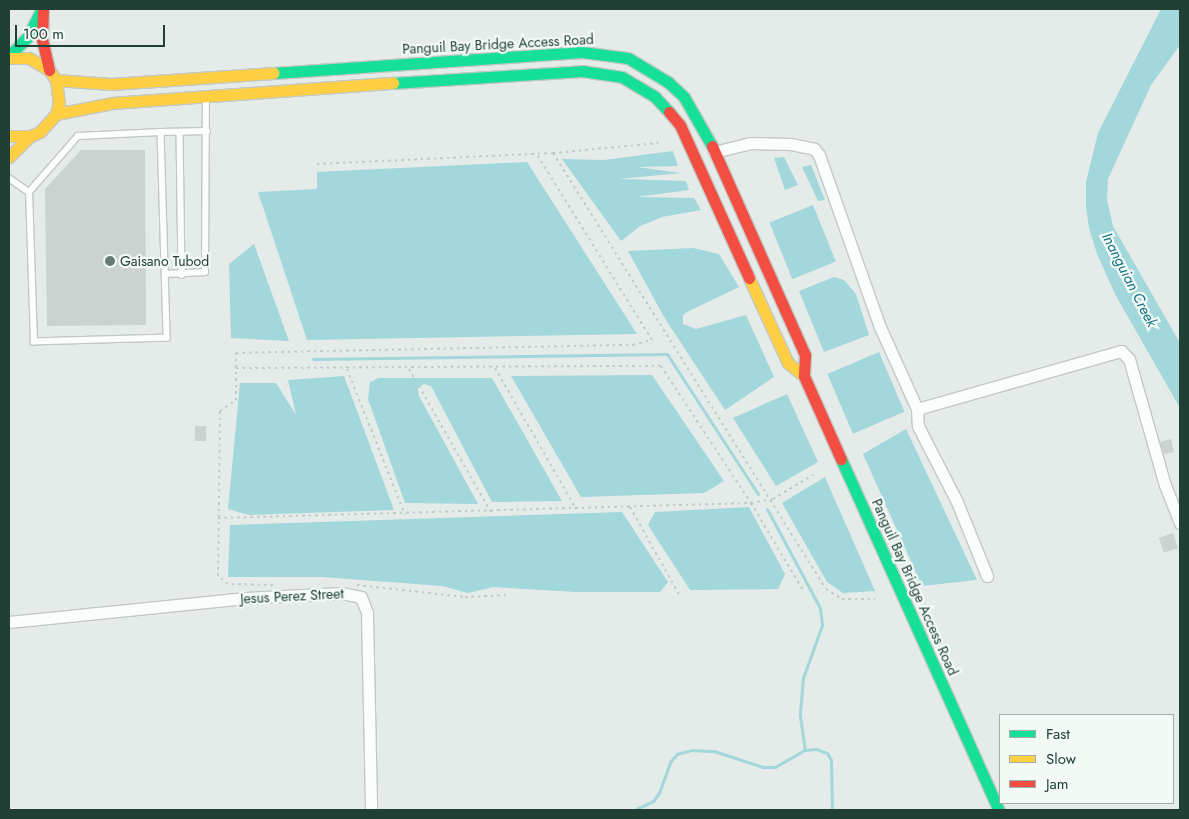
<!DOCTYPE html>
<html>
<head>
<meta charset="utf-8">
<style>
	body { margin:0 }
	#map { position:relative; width:1189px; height:819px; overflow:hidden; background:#e5ebe8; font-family:Jost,sans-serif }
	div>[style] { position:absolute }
	.water>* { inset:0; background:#a2d7dc; transform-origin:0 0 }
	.stream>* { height:3px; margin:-1.5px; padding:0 1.5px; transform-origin:1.5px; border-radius:1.5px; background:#a2d7dc }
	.building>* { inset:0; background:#ccd2cf; transform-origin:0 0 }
	.path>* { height:2px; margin-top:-1px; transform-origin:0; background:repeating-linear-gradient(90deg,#c1cbc6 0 2.5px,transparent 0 6.5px) }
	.roads { filter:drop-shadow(1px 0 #c2c8c5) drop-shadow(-1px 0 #c2c8c5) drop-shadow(0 1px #c2c8c5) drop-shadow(0 -1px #c2c8c5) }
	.lane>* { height:5.5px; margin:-2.75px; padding:0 2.75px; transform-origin:2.75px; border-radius:2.75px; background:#fbfcfc }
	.street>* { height:11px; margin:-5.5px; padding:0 5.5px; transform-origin:5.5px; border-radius:5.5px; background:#fbfcfc }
	.fast>* { height:11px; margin:-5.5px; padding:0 5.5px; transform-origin:5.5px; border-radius:5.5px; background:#16e098 }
	.slow>* { height:11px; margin:-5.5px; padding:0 5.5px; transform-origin:5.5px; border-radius:5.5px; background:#ffcf43 }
	.jam>* { height:11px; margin:-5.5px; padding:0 5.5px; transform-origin:5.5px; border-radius:5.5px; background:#f24e42 }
	.dots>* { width:14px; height:14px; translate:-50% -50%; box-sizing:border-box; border:2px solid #f3faf6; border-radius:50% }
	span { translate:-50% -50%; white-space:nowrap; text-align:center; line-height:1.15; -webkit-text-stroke:4.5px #f3faf6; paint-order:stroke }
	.street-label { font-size:14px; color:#204036 }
	.poi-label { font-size:14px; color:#204036 }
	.left { translate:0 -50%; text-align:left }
	.water-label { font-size:15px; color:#157482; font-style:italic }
	.frame { position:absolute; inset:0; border:10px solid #204036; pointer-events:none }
	.legend { position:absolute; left:999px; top:714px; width:175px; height:90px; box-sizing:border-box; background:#f3faf6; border:1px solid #9fb0a9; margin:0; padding:6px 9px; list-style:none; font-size:15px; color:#204036 }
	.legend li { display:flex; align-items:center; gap:10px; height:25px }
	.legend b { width:25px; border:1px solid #9fb0a9 }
	.scale { position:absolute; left:15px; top:25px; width:150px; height:22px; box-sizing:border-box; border:2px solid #204036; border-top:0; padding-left:6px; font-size:15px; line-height:18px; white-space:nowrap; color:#204036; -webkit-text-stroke:4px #f3faf6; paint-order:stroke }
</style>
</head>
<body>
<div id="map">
	<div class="water">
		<i style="clip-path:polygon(1161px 9px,1180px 9px,1180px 45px,1151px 85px,1108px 179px,1107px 200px,1113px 226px,1180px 343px,1180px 408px,1116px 296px,1097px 254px,1089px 228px,1086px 207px,1086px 182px,1098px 133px)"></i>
		<i style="clip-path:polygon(673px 151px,678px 166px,637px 167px,681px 173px,619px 179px,686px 181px,689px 190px,637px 197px,694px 198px,701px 210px,662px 217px,640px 226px,621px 241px,562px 159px,604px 160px)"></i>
		<i style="clip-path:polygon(784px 157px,798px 185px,785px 190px,774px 158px)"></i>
		<i style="clip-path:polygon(527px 162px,637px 334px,307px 340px,258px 192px,317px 189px,317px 172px)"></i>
		<i style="clip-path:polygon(811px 165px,825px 200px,818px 201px,802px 167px)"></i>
		<i style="left:813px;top:205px;width:61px;height:47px;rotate:68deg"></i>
		<i style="clip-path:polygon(254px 244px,289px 341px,231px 338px,229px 264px)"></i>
		<i style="clip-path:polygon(693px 248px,719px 254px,739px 287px,687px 312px,683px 315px,683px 324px,696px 329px,746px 315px,774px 377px,725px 410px,664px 317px,628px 251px)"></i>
		<i style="clip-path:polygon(834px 277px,844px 280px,856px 294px,869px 335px,824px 352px,799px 291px)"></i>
		<i style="left:879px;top:352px;width:65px;height:56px;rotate:67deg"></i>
		<i style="clip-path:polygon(652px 375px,724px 481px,704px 493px,581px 497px,511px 376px)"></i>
		<i style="clip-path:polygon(344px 376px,394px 510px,249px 515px,228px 509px,240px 383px,276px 383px,296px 415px,288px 380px)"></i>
		<i style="clip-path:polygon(379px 378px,492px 378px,562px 501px,492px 502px,431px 386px,424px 384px,418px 388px,419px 396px,478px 504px,405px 503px,368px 399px,370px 382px)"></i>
		<i style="clip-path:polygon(787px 394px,818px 462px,776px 486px,733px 418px)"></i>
		<i style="clip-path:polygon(906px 429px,977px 580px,922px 586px,863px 454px)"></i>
		<i style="clip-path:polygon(825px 477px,875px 591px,843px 593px,827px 582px,782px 503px)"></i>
		<i style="clip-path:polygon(749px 507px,785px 574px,778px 589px,690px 590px,648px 525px,655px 512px)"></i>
		<i style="clip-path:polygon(622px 512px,668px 582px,660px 592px,576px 592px,493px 587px,468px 593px,442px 586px,322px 577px,228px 577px,230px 525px)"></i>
	</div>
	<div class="stream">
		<i style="left:313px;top:359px;width:354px;rotate:-0.8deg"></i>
		<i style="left:667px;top:354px;width:167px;rotate:57deg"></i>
		<i style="left:767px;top:509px;width:112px;rotate:61.8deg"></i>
		<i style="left:820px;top:608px;width:17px;rotate:83deg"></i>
		<i style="left:822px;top:625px;width:56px;rotate:109.7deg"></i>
		<i style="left:803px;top:678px;width:38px;rotate:95deg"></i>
		<i style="left:800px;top:716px;width:34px;rotate:82deg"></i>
		<i style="left:634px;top:810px;width:21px;rotate:-25deg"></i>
		<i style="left:653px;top:801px;width:10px;rotate:-53deg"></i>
		<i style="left:659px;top:793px;width:33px;rotate:-70deg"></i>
		<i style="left:670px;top:762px;width:11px;rotate:-49deg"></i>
		<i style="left:677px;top:754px;width:16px;rotate:-15deg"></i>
		<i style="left:692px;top:750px;width:22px;rotate:3deg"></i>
		<i style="left:714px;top:751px;width:52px;rotate:18.1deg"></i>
		<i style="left:763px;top:767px;width:12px"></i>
		<i style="left:775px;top:767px;width:34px;rotate:-30deg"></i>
		<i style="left:805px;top:750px;width:11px;rotate:-5deg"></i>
		<i style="left:816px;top:749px;width:12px;rotate:20deg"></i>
		<i style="left:827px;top:753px;width:8px;rotate:60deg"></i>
		<i style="left:831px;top:760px;width:50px;rotate:88.9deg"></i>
	</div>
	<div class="building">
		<i style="clip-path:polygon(81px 150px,145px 150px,146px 325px,47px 326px,45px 189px)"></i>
		<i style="left:195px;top:426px;width:11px;height:15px"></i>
		<i style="clip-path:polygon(1171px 439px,1174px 452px,1164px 454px,1160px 442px)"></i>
		<i style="left:1173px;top:533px;width:16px;height:15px;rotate:72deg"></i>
	</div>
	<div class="path">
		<i style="left:553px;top:153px;width:514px;rotate:57.95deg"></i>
		<i style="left:826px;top:589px;width:19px;rotate:32deg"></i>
		<i style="left:842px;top:599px;width:33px"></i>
		<i style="left:317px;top:164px;width:236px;rotate:-2.7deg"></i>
		<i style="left:553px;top:153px;width:106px;rotate:-5.4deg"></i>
		<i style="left:236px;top:368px;width:425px;rotate:-0.3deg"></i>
		<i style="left:661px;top:366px;width:164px;rotate:56.7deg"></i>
		<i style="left:751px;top:503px;width:104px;rotate:59.2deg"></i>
		<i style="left:495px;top:368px;width:163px;rotate:60.1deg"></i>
		<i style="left:347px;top:369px;width:157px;rotate:68.3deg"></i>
		<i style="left:409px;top:369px;width:165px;rotate:60.2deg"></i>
		<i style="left:630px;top:507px;width:102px;rotate:60.7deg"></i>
		<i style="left:218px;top:518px;width:533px;rotate:-1.61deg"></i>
		<i style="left:751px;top:503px;width:22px;rotate:-10deg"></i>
		<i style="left:773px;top:499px;width:47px;rotate:-31deg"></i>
		<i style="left:273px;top:585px;width:45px;rotate:-178.7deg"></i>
		<i style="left:228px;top:584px;width:13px;rotate:-141deg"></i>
		<i style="left:218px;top:576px;width:165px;rotate:-89.3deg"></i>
		<i style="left:220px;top:411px;width:19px;rotate:-35deg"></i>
		<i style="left:236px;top:400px;width:47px;rotate:-90deg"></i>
		<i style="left:236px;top:353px;width:397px;rotate:-1.2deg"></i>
		<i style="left:633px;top:345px;width:20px;rotate:-15deg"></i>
		<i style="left:652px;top:340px;width:220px;rotate:-121.8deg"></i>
		<i style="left:357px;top:585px;width:109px;rotate:6.3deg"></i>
		<i style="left:465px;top:597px;width:44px;rotate:-2.6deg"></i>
	</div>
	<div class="roads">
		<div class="lane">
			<i style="left:161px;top:132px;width:206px;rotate:88.3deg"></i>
			<i style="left:167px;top:338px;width:133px;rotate:178.3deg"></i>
			<i style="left:34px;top:342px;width:150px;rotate:-91.9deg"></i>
			<i style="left:29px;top:192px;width:74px;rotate:-48.8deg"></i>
			<i style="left:78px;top:136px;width:83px;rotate:-2.8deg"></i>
			<i style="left:161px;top:132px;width:46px;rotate:-1.2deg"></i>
			<i style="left:180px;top:132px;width:143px;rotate:89.2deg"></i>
			<i style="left:9px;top:178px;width:24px;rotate:35deg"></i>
			<i style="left:165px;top:274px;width:40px;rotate:-2.9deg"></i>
			<i style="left:205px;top:272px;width:172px;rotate:-89.7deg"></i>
		</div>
		<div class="street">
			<i style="left:714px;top:152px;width:37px;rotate:-14deg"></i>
			<i style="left:750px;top:143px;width:41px;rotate:1.4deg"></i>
			<i style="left:791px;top:144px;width:24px;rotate:12deg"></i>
			<i style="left:814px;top:149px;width:8px;rotate:50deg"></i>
			<i style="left:819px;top:155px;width:182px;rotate:70.5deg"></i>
			<i style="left:880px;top:327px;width:90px;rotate:65.7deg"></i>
			<i style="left:917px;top:409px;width:17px;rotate:87deg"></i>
			<i style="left:918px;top:426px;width:85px;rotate:62.8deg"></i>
			<i style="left:957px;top:502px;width:80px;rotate:67.9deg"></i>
			<i style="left:917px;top:409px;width:212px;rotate:-15.9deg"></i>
			<i style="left:1121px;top:351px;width:11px;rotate:45deg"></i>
			<i style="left:1129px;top:359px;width:131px;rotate:74.1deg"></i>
			<i style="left:1165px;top:485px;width:41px;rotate:68.5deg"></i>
			<i style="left:9px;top:622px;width:238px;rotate:-5.8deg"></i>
			<i style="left:246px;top:598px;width:95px;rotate:-3deg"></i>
			<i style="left:341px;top:593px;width:20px;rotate:11deg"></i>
			<i style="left:361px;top:597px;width:17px;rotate:69deg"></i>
			<i style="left:367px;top:613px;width:197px;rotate:88.8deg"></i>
		</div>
		<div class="fast">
			<i style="left:9px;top:56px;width:28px;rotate:-46deg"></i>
			<i style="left:28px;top:36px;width:28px;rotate:-63deg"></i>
			<i style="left:274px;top:73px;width:309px;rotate:-3.9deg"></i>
			<i style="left:582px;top:52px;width:46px;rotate:7.4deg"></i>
			<i style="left:628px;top:58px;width:47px;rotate:31deg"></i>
			<i style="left:668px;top:82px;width:22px;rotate:43deg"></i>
			<i style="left:684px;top:97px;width:56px;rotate:60.3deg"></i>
			<i style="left:393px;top:83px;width:189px;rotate:-3.6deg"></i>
			<i style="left:582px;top:71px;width:40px;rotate:8.5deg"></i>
			<i style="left:622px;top:77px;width:39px;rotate:31deg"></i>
			<i style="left:655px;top:97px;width:21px;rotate:47deg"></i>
			<i style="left:841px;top:459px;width:385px;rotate:65.8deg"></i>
		</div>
		<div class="slow">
			<i style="left:9px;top:58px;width:20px"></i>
			<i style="left:29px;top:58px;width:23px;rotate:31deg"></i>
			<i style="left:49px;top:70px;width:12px;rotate:55deg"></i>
			<i style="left:56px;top:80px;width:23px;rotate:83deg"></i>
			<i style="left:59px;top:103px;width:11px;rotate:105deg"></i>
			<i style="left:56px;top:114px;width:24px;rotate:132deg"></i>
			<i style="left:40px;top:132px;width:11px;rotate:158deg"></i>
			<i style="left:30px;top:136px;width:21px;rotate:180deg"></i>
			<i style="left:56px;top:80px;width:55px;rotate:4.2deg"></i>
			<i style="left:111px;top:84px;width:163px;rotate:-3.9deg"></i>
			<i style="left:56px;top:114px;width:57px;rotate:-11.1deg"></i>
			<i style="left:112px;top:103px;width:282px;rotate:-4.1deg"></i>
			<i style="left:9px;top:157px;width:30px;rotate:-45deg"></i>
			<i style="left:749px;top:278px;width:94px;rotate:65.4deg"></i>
			<i style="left:788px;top:363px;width:21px;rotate:39deg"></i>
		</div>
		<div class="jam">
			<i style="left:43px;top:9px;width:30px;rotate:92deg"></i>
			<i style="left:42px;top:39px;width:32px;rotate:77deg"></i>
			<i style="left:669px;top:112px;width:17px;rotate:50deg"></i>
			<i style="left:680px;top:125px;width:168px;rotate:65.7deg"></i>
			<i style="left:712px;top:146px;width:229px;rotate:66deg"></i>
			<i style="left:805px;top:355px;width:21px;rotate:93deg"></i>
			<i style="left:804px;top:376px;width:91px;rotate:66deg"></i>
		</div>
	</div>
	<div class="dots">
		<i style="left:110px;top:261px;background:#657c74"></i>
	</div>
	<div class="street-label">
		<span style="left:498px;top:44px;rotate:-3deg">Panguil Bay Bridge Access Road</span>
		<span style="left:915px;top:587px;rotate:66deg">Panguil Bay Bridge Access Road</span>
		<span style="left:292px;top:596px;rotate:-3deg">Jesus Perez Street</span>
	</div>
	<div class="poi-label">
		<span class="left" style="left:120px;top:261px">Gaisano Tubod</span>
	</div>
	<div class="water-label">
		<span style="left:1129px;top:280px;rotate:63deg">Inanguian Creek</span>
	</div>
	<div class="frame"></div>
	<ul class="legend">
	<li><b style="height:6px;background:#16e098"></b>Fast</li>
	<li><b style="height:6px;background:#ffcf43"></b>Slow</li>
	<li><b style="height:6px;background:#f24e42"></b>Jam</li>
	</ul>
	<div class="scale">100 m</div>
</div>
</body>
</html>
